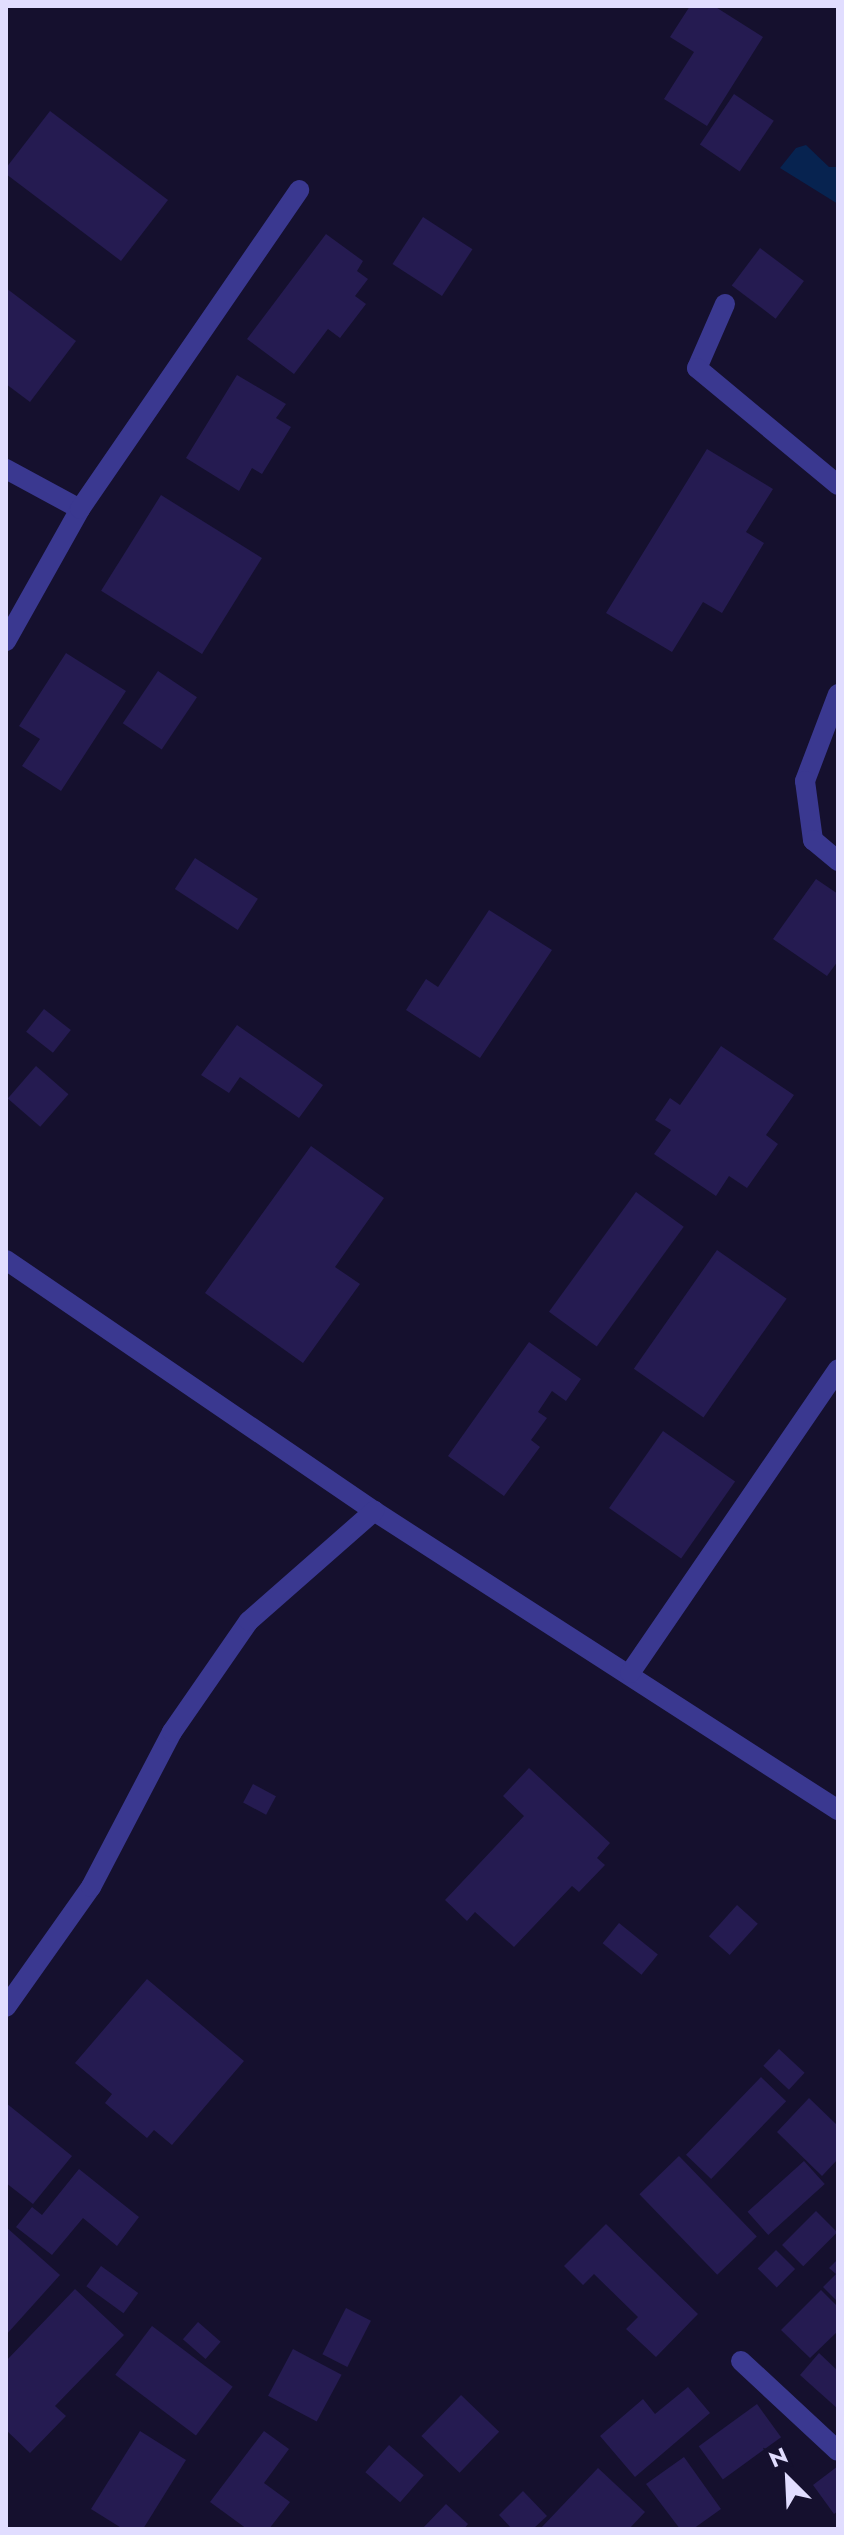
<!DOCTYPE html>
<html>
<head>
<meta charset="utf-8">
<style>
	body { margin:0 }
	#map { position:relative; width:844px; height:2535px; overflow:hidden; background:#15102e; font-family:Jost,sans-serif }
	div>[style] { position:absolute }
	.water>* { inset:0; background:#072350 }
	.building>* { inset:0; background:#251b51; transform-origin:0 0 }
	.minor>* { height:20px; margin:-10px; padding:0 10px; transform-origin:10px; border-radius:10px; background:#3a3890 }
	span { translate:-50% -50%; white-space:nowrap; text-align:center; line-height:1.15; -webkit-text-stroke:7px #15102e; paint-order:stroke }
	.frame { position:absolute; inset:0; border:8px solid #e1ddff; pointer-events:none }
	.north { position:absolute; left:748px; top:2439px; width:80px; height:80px; -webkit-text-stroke:6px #15102e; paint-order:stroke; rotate:336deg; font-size:22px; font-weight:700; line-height:32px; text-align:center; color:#e1ddff }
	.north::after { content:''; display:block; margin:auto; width:28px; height:36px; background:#e1ddff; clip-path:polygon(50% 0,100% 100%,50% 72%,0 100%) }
</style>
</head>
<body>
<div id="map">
	<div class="water">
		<i style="clip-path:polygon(806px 145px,829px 167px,838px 167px,838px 204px,780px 168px,796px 148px)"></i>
	</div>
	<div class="building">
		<i style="clip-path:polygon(690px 6px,714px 6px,763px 37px,707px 126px,664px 99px,694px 52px,670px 37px)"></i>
		<i style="left:734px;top:94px;width:48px;height:61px;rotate:34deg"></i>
		<i style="clip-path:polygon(50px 111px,168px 200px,121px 261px,6px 174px,6px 168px)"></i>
		<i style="left:423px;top:217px;width:59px;height:56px;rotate:33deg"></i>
		<i style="clip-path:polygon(326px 234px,363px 261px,357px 271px,368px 279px,355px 296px,366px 304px,340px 338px,328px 329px,294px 374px,247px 339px)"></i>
		<i style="left:760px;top:248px;width:55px;height:47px;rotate:37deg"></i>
		<i style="clip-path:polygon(6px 288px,76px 341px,30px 402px,6px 384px)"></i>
		<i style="clip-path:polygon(237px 375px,286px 404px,276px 418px,291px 427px,262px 474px,252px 468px,239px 491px,186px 458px)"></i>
		<i style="clip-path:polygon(707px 449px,773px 489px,746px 532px,764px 543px,722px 613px,703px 602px,672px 652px,606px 613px)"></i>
		<i style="left:161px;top:495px;width:119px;height:113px;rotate:32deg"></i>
		<i style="clip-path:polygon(66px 653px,126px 691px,61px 791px,22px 766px,40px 739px,19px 726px)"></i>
		<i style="left:158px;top:671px;width:47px;height:63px;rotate:34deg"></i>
		<i style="left:195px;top:858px;width:75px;height:37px;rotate:33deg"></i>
		<i style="clip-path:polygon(816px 879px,838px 894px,838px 961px,827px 976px,773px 939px)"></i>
		<i style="clip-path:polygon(489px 910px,552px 950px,480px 1058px,406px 1010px,426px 979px,438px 987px)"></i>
		<i style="left:44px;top:1009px;width:34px;height:29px;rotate:38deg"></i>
		<i style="clip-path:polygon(237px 1025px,323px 1085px,299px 1118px,240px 1077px,229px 1093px,201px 1075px)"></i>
		<i style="clip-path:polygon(721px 1046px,794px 1095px,766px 1135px,778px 1144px,747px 1188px,729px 1176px,716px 1196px,654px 1154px,671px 1130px,655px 1120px,670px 1098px,680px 1105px)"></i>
		<i style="left:36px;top:1066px;width:43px;height:43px;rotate:41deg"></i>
		<i style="clip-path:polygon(311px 1146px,384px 1198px,335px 1267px,360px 1284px,303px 1363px,205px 1293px)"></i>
		<i style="left:636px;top:1192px;width:59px;height:148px;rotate:36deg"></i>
		<i style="left:717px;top:1250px;width:85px;height:145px;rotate:35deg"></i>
		<i style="clip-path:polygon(529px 1342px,581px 1379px,566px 1401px,552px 1391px,538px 1412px,547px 1418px,531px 1440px,540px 1447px,504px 1496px,448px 1456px)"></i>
		<i style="left:663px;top:1431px;width:88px;height:94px;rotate:35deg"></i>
		<i style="clip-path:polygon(529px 1768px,610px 1843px,597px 1858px,605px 1865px,579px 1892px,572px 1886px,514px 1947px,475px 1912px,467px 1921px,445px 1900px,524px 1816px,503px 1796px)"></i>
		<i style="left:253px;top:1784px;width:26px;height:21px;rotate:28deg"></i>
		<i style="left:737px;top:1905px;width:28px;height:42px;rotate:42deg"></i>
		<i style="left:619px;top:1923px;width:50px;height:26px;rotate:39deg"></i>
		<i style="clip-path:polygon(147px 1979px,244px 2061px,172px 2145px,154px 2130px,147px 2138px,105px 2103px,112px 2094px,75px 2063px)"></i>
		<i style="left:779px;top:2049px;width:35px;height:23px;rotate:43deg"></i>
		<i style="left:761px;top:2077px;width:35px;height:108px;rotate:44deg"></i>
		<i style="clip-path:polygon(809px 2098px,838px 2126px,838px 2159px,822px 2176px,777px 2132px)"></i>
		<i style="clip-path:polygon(6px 2103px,72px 2156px,33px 2204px,6px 2183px)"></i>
		<i style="left:679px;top:2156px;width:112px;height:55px;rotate:46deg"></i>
		<i style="left:804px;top:2161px;width:31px;height:76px;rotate:48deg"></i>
		<i style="clip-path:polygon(79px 2169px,139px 2217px,117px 2246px,83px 2218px,52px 2255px,16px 2227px,32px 2207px,42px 2215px)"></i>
		<i style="left:816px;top:2211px;width:30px;height:48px;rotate:45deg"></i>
		<i style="clip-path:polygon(606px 2224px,698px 2314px,656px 2357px,626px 2329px,638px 2317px,594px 2274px,583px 2285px,564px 2266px)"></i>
		<i style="clip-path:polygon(6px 2227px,60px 2275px,6px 2335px)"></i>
		<i style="left:776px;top:2250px;width:27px;height:26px;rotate:45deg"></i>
		<i style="clip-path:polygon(838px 2259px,838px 2302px,823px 2287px,836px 2274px,829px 2268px)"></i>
		<i style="left:101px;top:2266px;width:46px;height:25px;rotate:36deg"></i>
		<i style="clip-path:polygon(75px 2289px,124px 2335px,55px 2406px,66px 2416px,30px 2453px,6px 2430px,6px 2361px)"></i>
		<i style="clip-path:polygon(821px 2290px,838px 2307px,838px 2331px,810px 2358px,781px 2330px)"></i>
		<i style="left:346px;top:2308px;width:28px;height:52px;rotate:27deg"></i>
		<i style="left:198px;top:2322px;width:30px;height:23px;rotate:41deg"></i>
		<i style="left:152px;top:2326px;width:101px;height:61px;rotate:37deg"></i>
		<i style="left:293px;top:2349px;width:55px;height:53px;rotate:28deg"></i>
		<i style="clip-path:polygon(819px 2353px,838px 2371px,838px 2409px,800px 2375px)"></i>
		<i style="clip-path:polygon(688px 2387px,710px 2413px,635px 2477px,600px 2436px,643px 2399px,655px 2414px)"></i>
		<i style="left:461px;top:2395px;width:53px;height:57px;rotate:44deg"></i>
		<i style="left:757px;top:2404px;width:41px;height:72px;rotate:54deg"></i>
		<i style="clip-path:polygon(140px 2431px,186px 2460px,143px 2529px,123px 2529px,91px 2509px)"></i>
		<i style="clip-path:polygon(264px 2431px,289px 2449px,264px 2483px,290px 2502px,269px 2529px,247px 2529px,210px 2502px)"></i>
		<i style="left:389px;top:2445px;width:46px;height:36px;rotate:41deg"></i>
		<i style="clip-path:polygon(684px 2457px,721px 2509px,693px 2529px,680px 2529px,646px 2484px)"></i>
		<i style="clip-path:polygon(838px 2466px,838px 2511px,834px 2514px,813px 2485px)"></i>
		<i style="clip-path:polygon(598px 2468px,645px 2512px,629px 2529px,540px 2529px)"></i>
		<i style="clip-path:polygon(523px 2491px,547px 2516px,533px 2529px,512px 2529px,499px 2515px)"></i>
		<i style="clip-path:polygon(446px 2504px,468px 2524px,464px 2529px,422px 2529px)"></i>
	</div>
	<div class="minor">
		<i style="left:725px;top:304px;width:70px;rotate:113.6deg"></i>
		<i style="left:697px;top:368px;width:183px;rotate:39.7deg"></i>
		<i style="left:6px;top:469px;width:84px;rotate:28.4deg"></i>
		<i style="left:6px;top:641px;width:151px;rotate:-60.7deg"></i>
		<i style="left:80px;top:509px;width:387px;rotate:-55.5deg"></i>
		<i style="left:838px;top:694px;width:93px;rotate:110.8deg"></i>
		<i style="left:805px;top:781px;width:60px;rotate:82.3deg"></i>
		<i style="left:813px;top:840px;width:33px;rotate:40deg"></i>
		<i style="left:6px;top:1260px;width:445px;rotate:34.3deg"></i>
		<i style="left:374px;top:1511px;width:552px;rotate:32.8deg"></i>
		<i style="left:630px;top:1673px;width:368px;rotate:-55.6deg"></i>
		<i style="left:6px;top:2007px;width:147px;rotate:-54.7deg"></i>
		<i style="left:91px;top:1887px;width:175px;rotate:-62.4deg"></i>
		<i style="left:172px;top:1732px;width:135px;rotate:-55.3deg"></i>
		<i style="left:249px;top:1621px;width:167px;rotate:-41.3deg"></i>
		<i style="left:741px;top:2361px;width:132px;rotate:42.9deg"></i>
	</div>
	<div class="frame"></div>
	<div class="north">N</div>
</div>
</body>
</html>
